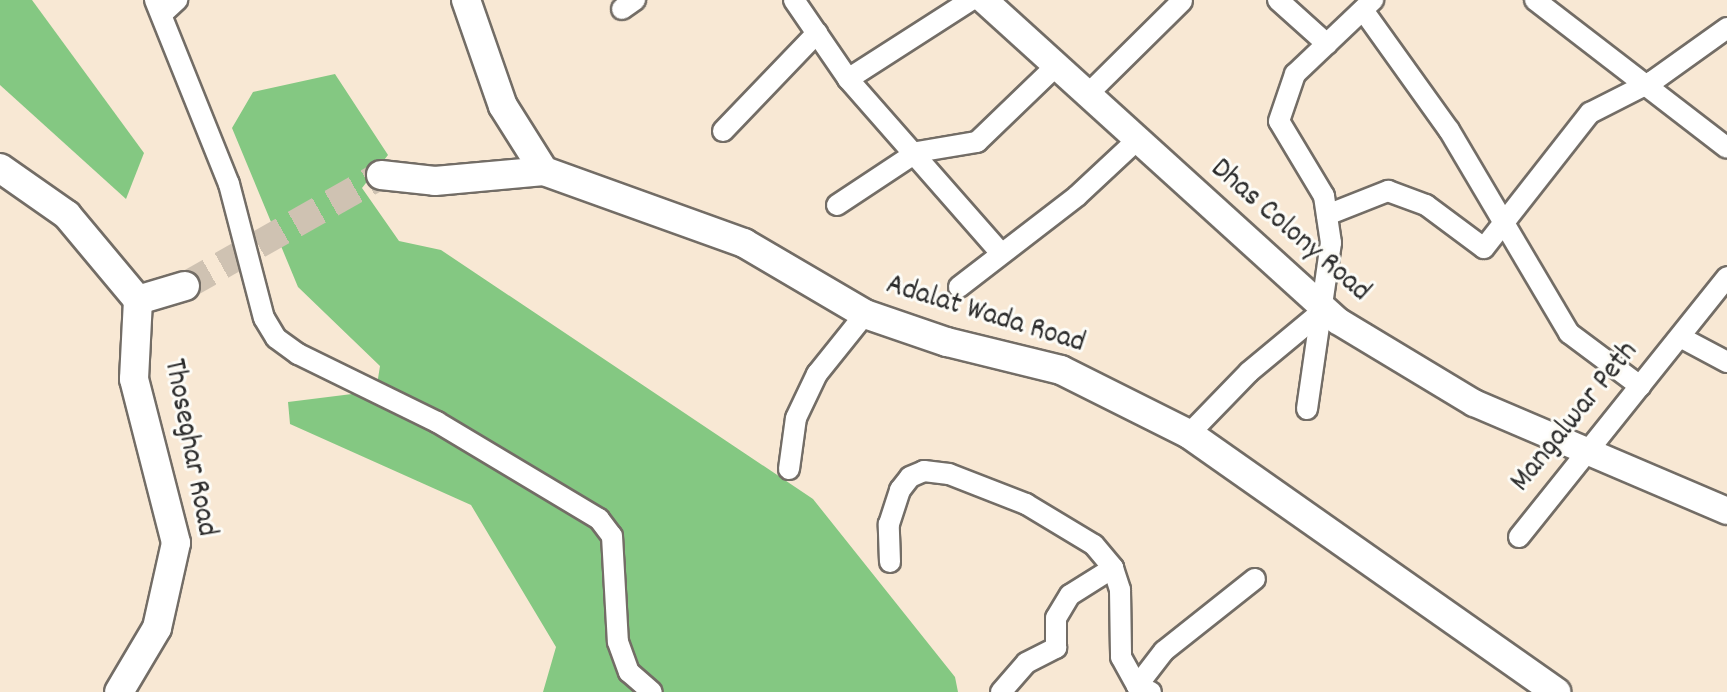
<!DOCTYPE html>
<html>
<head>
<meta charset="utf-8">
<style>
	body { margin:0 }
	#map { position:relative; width:1727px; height:692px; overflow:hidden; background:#f8e8d4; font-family:Dekko,sans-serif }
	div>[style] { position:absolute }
	.green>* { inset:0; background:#84c882 }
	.secondary-tunnel>* { height:28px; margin-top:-14px; transform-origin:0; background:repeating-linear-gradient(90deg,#cfc2b2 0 28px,transparent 0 42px) }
	.roads { filter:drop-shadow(2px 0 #736d66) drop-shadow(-2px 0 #736d66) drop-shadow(0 2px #736d66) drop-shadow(0 -2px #736d66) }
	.minor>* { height:20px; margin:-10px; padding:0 10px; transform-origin:10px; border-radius:10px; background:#fff }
	.tertiary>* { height:26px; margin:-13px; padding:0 13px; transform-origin:13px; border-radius:13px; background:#fff }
	.secondary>* { height:28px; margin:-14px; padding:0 14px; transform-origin:14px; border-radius:14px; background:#fff }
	span { translate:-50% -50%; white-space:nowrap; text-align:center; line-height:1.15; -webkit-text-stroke:6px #fdfcf7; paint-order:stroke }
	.street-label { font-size:30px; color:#2b2b2b }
</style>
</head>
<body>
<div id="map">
	<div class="green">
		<i style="clip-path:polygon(0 0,32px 0,144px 153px,126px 199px,0 85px)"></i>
		<i style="clip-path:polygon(335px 74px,388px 155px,362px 188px,399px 241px,441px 250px,813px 499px,955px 677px,958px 692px,543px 692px,556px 647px,471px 505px,290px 424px,288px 402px,376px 391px,380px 366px,298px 287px,232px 128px,253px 92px)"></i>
	</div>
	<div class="secondary-tunnel">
		<i style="left:185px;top:286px;width:225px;rotate:-29.5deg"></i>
	</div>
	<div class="roads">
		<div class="minor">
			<i style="left:155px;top:0;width:198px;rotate:68.1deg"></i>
			<i style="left:229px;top:184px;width:138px;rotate:75.4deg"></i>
			<i style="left:264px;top:318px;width:23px;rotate:59deg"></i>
			<i style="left:276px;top:338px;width:27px;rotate:36deg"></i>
			<i style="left:298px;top:354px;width:155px;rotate:26.1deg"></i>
			<i style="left:437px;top:422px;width:189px;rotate:30.9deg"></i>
			<i style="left:599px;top:519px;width:21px;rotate:53deg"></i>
			<i style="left:612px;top:536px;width:106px;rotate:86.8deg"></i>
			<i style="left:618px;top:642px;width:32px;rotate:70deg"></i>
			<i style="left:629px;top:672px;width:30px;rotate:41deg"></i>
			<i style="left:794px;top:0;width:96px;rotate:55.6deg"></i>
			<i style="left:848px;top:79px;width:146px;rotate:-32.7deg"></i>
			<i style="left:1278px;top:0;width:66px;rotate:41.9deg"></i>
			<i style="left:1535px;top:0;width:242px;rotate:37.6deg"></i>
			<i style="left:622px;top:9px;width:16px;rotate:-35deg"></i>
			<i style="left:1363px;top:10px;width:148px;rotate:54.4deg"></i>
			<i style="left:1449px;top:130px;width:236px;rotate:59.4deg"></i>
			<i style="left:1569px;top:333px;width:89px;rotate:36.7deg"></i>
			<i style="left:162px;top:14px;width:21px;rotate:-43deg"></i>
			<i style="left:848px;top:79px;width:232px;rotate:48.7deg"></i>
			<i style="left:1086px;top:96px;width:135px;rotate:-44.7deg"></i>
			<i style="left:723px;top:131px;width:136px;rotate:-46.2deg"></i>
			<i style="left:837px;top:205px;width:96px;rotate:-33.5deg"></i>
			<i style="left:917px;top:152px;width:61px;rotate:-9.5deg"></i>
			<i style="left:977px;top:142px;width:107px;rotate:-43.9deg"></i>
			<i style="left:1327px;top:215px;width:66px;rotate:-21.5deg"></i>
			<i style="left:1388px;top:191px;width:40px;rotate:20.2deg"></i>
			<i style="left:1426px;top:205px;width:72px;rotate:36.6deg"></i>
			<i style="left:1484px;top:248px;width:172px;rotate:-51.9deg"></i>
			<i style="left:1590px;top:113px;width:71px;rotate:-26.9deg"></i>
			<i style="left:1653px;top:81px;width:91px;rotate:-35.6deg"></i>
			<i style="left:959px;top:287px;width:149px;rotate:-37.6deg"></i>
			<i style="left:1077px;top:196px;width:81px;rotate:-43deg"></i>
			<i style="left:1680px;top:337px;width:53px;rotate:28deg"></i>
			<i style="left:1307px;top:409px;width:168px;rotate:-81.8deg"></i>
			<i style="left:1331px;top:243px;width:48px;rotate:-98.5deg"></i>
			<i style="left:1324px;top:196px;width:87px;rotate:-121deg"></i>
			<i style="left:1279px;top:121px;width:50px;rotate:-71.2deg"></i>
			<i style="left:1295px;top:74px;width:108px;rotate:-43.5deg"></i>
			<i style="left:1189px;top:434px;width:86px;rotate:-45.9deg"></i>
			<i style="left:1249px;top:372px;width:99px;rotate:-39.7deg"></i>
			<i style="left:789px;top:469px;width:51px;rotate:-82.2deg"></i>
			<i style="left:796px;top:418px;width:49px;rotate:-64.5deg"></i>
			<i style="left:817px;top:374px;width:77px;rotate:-51.3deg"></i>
			<i style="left:1519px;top:537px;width:333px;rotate:-51.3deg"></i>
			<i style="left:890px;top:562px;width:38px;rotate:-92deg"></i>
			<i style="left:889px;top:524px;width:36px;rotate:-72deg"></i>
			<i style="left:900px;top:490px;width:16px;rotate:-52deg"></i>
			<i style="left:910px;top:477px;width:15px;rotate:-23deg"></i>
			<i style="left:924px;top:471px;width:25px;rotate:7deg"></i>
			<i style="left:949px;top:474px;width:83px;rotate:21.3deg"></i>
			<i style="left:1026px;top:504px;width:79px;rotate:31.1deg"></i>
			<i style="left:1094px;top:545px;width:30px;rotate:50deg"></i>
			<i style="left:1113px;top:568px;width:23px;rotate:72deg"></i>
			<i style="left:1120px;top:590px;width:67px;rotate:89.1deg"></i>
			<i style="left:1121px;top:657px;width:33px;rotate:61deg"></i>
			<i style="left:1137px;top:686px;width:15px;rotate:23deg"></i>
			<i style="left:1137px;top:686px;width:44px;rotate:-52.4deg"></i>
			<i style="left:1164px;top:651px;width:116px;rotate:-38.4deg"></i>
			<i style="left:1001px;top:692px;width:38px;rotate:-49deg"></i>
			<i style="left:1026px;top:663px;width:34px;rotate:-27deg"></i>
			<i style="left:1056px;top:648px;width:30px;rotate:-90deg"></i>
			<i style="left:1056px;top:618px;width:27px;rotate:-59deg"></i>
			<i style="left:1070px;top:595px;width:51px;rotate:-32.1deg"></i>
		</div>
		<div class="tertiary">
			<i style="left:984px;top:0;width:478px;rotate:42.2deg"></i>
			<i style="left:1338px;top:321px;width:159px;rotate:31.1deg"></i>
			<i style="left:1474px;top:403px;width:275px;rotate:23.1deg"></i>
		</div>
		<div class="secondary">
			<i style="left:466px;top:0;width:112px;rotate:70.8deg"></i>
			<i style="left:503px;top:106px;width:77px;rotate:57.8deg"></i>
			<i style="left:0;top:168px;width:82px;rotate:35deg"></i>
			<i style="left:67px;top:215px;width:111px;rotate:50.1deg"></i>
			<i style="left:138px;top:300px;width:79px;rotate:92.9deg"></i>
			<i style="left:134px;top:379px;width:169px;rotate:75.6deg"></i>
			<i style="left:176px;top:543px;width:87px;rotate:102.6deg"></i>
			<i style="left:157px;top:628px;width:74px;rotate:120.7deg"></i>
			<i style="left:381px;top:175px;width:54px;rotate:6.3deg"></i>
			<i style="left:435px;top:181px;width:109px;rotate:-5.2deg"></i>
			<i style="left:544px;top:171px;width:213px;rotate:19.8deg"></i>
			<i style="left:744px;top:243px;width:140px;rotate:30.4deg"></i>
			<i style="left:865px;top:314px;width:87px;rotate:18.9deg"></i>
			<i style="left:947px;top:342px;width:117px;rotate:13.8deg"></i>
			<i style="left:1061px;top:370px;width:143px;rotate:26.6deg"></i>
			<i style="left:1189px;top:434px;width:449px;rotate:35.1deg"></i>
			<i style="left:138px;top:300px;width:49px;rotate:-16.6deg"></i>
		</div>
	</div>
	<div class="street-label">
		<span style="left:1289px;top:232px;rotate:41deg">Dhas Colony Road</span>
		<span style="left:985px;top:316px;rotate:17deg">Adalat Wada Road</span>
		<span style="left:1576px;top:418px;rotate:-51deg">Mangalwar Peth</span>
		<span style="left:188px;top:448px;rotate:79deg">Thoseghar Road</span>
	</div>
</div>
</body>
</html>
